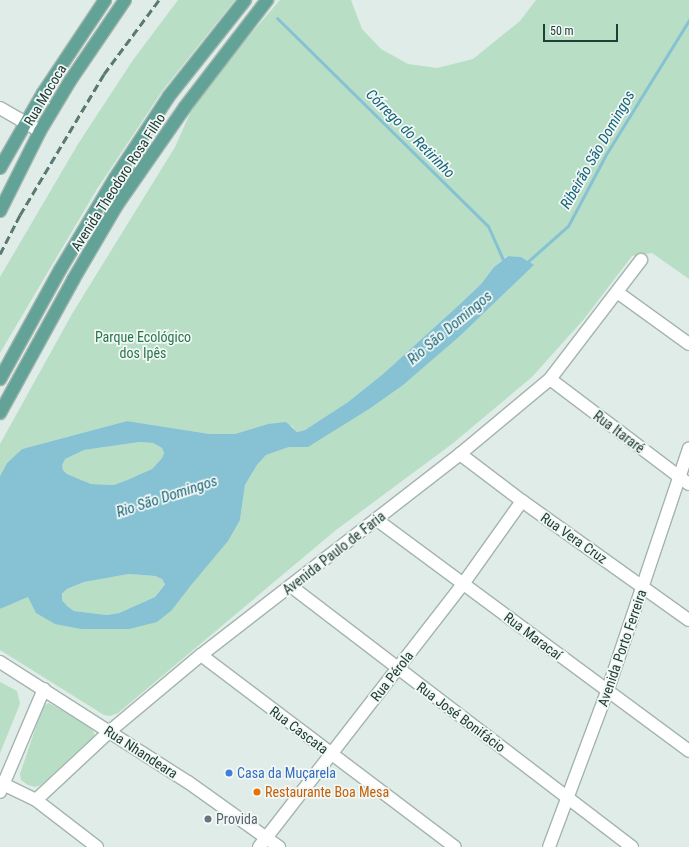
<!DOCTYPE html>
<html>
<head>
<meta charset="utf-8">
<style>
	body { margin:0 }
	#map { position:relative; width:689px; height:847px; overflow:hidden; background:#e0ece7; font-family:"Roboto Condensed",sans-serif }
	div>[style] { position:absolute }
	.green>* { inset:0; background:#b8dec5 }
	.water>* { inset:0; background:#86c2d3 }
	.stream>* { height:3px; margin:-1.5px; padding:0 1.5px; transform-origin:1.5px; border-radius:1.5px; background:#86c2d3 }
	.roads { filter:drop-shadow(1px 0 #a3b4af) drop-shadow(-1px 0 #a3b4af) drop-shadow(0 1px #a3b4af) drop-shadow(0 -1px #a3b4af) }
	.minor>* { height:12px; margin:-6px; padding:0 6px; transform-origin:6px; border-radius:6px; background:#fff }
	.major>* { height:12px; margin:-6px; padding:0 6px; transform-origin:6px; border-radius:6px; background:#63a397 }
	.rail>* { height:3px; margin-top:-1.5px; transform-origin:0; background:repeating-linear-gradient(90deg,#5a7972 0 8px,transparent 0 12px) }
	.dots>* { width:11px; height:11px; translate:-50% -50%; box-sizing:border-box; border:2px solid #f1f8f5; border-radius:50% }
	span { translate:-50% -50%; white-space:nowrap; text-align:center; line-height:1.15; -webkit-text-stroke:3.5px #f1f8f5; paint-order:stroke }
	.street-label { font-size:14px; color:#203d37 }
	.park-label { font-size:14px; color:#29754b }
	.shop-label { font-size:14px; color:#366cbe }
	.left { translate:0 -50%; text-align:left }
	.food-label { font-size:14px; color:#c56008 }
	.worship-label { font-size:14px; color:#5b616d }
	.water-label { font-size:15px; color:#18647b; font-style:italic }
	.scale { position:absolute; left:543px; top:24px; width:75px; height:18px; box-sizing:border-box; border:2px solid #203d37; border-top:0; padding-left:5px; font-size:12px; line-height:14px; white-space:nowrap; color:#203d37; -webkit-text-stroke:3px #f1f8f5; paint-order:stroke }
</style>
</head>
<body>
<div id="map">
	<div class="green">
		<i style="clip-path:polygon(178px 0,235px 0,163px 90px,97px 189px,0 353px,0 277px,78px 144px,133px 60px)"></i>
		<i style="clip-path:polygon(280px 0,351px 0,362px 29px,381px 49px,408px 64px,437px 68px,473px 59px,520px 21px,536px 0,689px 0,689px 279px,652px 253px,632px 256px,584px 319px,532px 377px,452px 444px,336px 530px,118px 713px,110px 716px,104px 715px,0 650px,0 609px,28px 597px,55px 624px,172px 610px,240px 520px,245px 485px,257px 465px,266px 455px,289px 447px,308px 447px,461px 335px,533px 266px,521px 257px,507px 256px,494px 267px,481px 284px,460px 304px,383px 374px,348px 402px,305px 430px,297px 432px,292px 426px,252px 430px,235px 434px,210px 434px,127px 421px,22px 449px,7px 463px,0 476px,0 444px,72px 314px,175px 147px,191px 111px,222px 67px)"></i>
		<i style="clip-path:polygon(140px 442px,153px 443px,162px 448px,164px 453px,162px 458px,152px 469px,127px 480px,114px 485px,91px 484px,67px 474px,63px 470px,62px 465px,64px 459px,84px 450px)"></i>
		<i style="clip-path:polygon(129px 574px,155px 576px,162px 579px,165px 583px,155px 597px,119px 613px,107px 615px,74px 611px,67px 606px,62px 600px,62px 595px,67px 589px,84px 582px)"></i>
		<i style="clip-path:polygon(0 682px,17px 691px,20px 704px,0 753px)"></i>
		<i style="clip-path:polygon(49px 703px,91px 727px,95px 735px,41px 785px,35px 787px,28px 785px,21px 780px,20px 774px,43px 706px)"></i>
	</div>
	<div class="water">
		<i style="clip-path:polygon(evenodd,508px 256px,521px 257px,534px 265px,461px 335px,403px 385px,369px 409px,308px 447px,289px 447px,266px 455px,257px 465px,245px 485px,240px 520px,228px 541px,192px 584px,172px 610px,157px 622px,129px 629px,81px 629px,55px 624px,36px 613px,28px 597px,0 609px,0 476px,7px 463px,22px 449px,127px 421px,210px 434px,235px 434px,268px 424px,286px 422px,297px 432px,305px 430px,348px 402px,383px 374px,460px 304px,481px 284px,494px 267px,508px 256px,140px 442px,153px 443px,162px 448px,164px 453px,162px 458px,152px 469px,127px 480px,114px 485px,91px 484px,67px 474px,63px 470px,62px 465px,65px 459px,84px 450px,140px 442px,508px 256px,129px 574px,155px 576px,162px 579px,165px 584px,155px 597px,119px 613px,107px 615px,74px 611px,67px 606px,62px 600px,62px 594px,67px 589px,84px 582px,129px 574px)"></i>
	</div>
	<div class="stream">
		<i style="left:277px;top:18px;width:296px;rotate:44.6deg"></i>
		<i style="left:488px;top:226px;width:39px;rotate:66deg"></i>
		<i style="left:525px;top:264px;width:57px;rotate:-41.5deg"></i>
		<i style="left:568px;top:226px;width:79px;rotate:-62.1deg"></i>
		<i style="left:605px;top:156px;width:160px;rotate:-58.3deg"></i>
	</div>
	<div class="roads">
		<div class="minor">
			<i style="left:0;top:108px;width:46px;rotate:29.9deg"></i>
			<i style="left:617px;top:292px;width:89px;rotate:35.8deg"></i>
			<i style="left:550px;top:379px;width:174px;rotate:37.1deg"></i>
			<i style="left:460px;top:454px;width:78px;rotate:37.2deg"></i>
			<i style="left:522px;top:501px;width:205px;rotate:35.5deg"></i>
			<i style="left:377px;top:520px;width:388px;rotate:36.5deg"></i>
			<i style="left:292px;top:587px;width:428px;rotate:37.4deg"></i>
			<i style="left:201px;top:655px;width:318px;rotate:37.1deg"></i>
			<i style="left:0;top:662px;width:223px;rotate:32.6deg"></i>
			<i style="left:188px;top:782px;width:112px;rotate:35.5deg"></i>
			<i style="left:3px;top:784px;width:37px;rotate:26deg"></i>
			<i style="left:36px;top:800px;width:77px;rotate:37.6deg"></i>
			<i style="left:0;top:792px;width:112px;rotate:-66.9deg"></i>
			<i style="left:36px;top:800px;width:101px;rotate:-43deg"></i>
			<i style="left:110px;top:731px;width:119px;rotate:-39.9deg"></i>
			<i style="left:201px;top:655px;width:328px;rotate:-37.8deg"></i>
			<i style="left:460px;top:454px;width:117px;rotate:-39.8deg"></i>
			<i style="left:550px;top:379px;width:150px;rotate:-52.6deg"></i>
			<i style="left:259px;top:847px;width:333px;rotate:-52.2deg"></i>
			<i style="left:463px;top:584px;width:102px;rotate:-54.6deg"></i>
			<i style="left:549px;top:847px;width:165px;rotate:-69.5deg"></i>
			<i style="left:607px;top:692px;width:257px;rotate:-71.4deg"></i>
		</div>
		<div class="major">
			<i style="left:0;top:168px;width:86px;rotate:-60.2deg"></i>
			<i style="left:43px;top:93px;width:112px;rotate:-56.3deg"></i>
			<i style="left:0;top:211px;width:89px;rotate:-63.4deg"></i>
			<i style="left:40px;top:131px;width:58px;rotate:-59deg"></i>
			<i style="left:70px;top:81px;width:98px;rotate:-55.8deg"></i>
			<i style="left:0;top:379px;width:124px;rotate:-61.2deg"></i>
			<i style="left:60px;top:270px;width:107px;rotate:-59.1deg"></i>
			<i style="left:115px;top:178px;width:98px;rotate:-56.6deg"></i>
			<i style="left:169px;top:96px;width:122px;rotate:-51.6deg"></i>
			<i style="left:0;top:413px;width:152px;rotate:-61.2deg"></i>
			<i style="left:73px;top:280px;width:87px;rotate:-59.6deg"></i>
			<i style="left:117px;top:205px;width:119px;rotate:-55.2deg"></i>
			<i style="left:185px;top:107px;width:135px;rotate:-52.5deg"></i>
		</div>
	</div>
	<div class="rail">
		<i style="left:0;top:254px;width:44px;rotate:-62.9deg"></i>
		<i style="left:20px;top:215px;width:164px;rotate:-59.2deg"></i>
		<i style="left:104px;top:74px;width:92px;rotate:-53.4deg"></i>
	</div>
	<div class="dots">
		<i style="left:229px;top:773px;background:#3f7fe0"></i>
		<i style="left:257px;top:792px;background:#e8710a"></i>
		<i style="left:208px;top:819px;background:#6b7280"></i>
	</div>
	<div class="street-label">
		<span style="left:45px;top:95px;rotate:-59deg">Rua Mococa</span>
		<span style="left:118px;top:182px;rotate:-57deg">Avenida Theodoro Rosa Filho</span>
		<span style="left:619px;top:432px;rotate:37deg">Rua Itararé</span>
		<span style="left:574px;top:538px;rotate:35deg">Rua Vera Cruz</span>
		<span style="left:334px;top:553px;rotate:-38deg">Avenida Paulo de Faria</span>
		<span style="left:533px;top:636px;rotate:37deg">Rua Maracaí</span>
		<span style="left:622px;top:648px;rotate:-71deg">Avenida Porto Ferreira</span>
		<span style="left:392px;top:676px;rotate:-52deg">Rua Pérola</span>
		<span style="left:461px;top:717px;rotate:37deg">Rua José Bonifácio</span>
		<span style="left:299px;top:730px;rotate:37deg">Rua Cascata</span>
		<span style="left:141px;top:752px;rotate:33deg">Rua Nhandeara</span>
	</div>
	<div class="park-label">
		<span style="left:143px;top:345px">Parque Ecológico<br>dos Ipês</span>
	</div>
	<div class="shop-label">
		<span class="left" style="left:237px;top:773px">Casa da Muçarela</span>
	</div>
	<div class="food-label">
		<span class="left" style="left:265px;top:792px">Restaurante Boa Mesa</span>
	</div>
	<div class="worship-label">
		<span class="left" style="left:216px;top:819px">Provida</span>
	</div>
	<div class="water-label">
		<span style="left:410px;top:134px;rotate:45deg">Córrego do Retirinho</span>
		<span style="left:598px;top:150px;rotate:-60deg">Ribeirão São Domingos</span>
		<span style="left:450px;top:328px;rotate:-40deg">Rio São Domingos</span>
		<span style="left:167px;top:497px;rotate:-18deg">Rio São Domingos</span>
	</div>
	<div class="scale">50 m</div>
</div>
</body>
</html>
